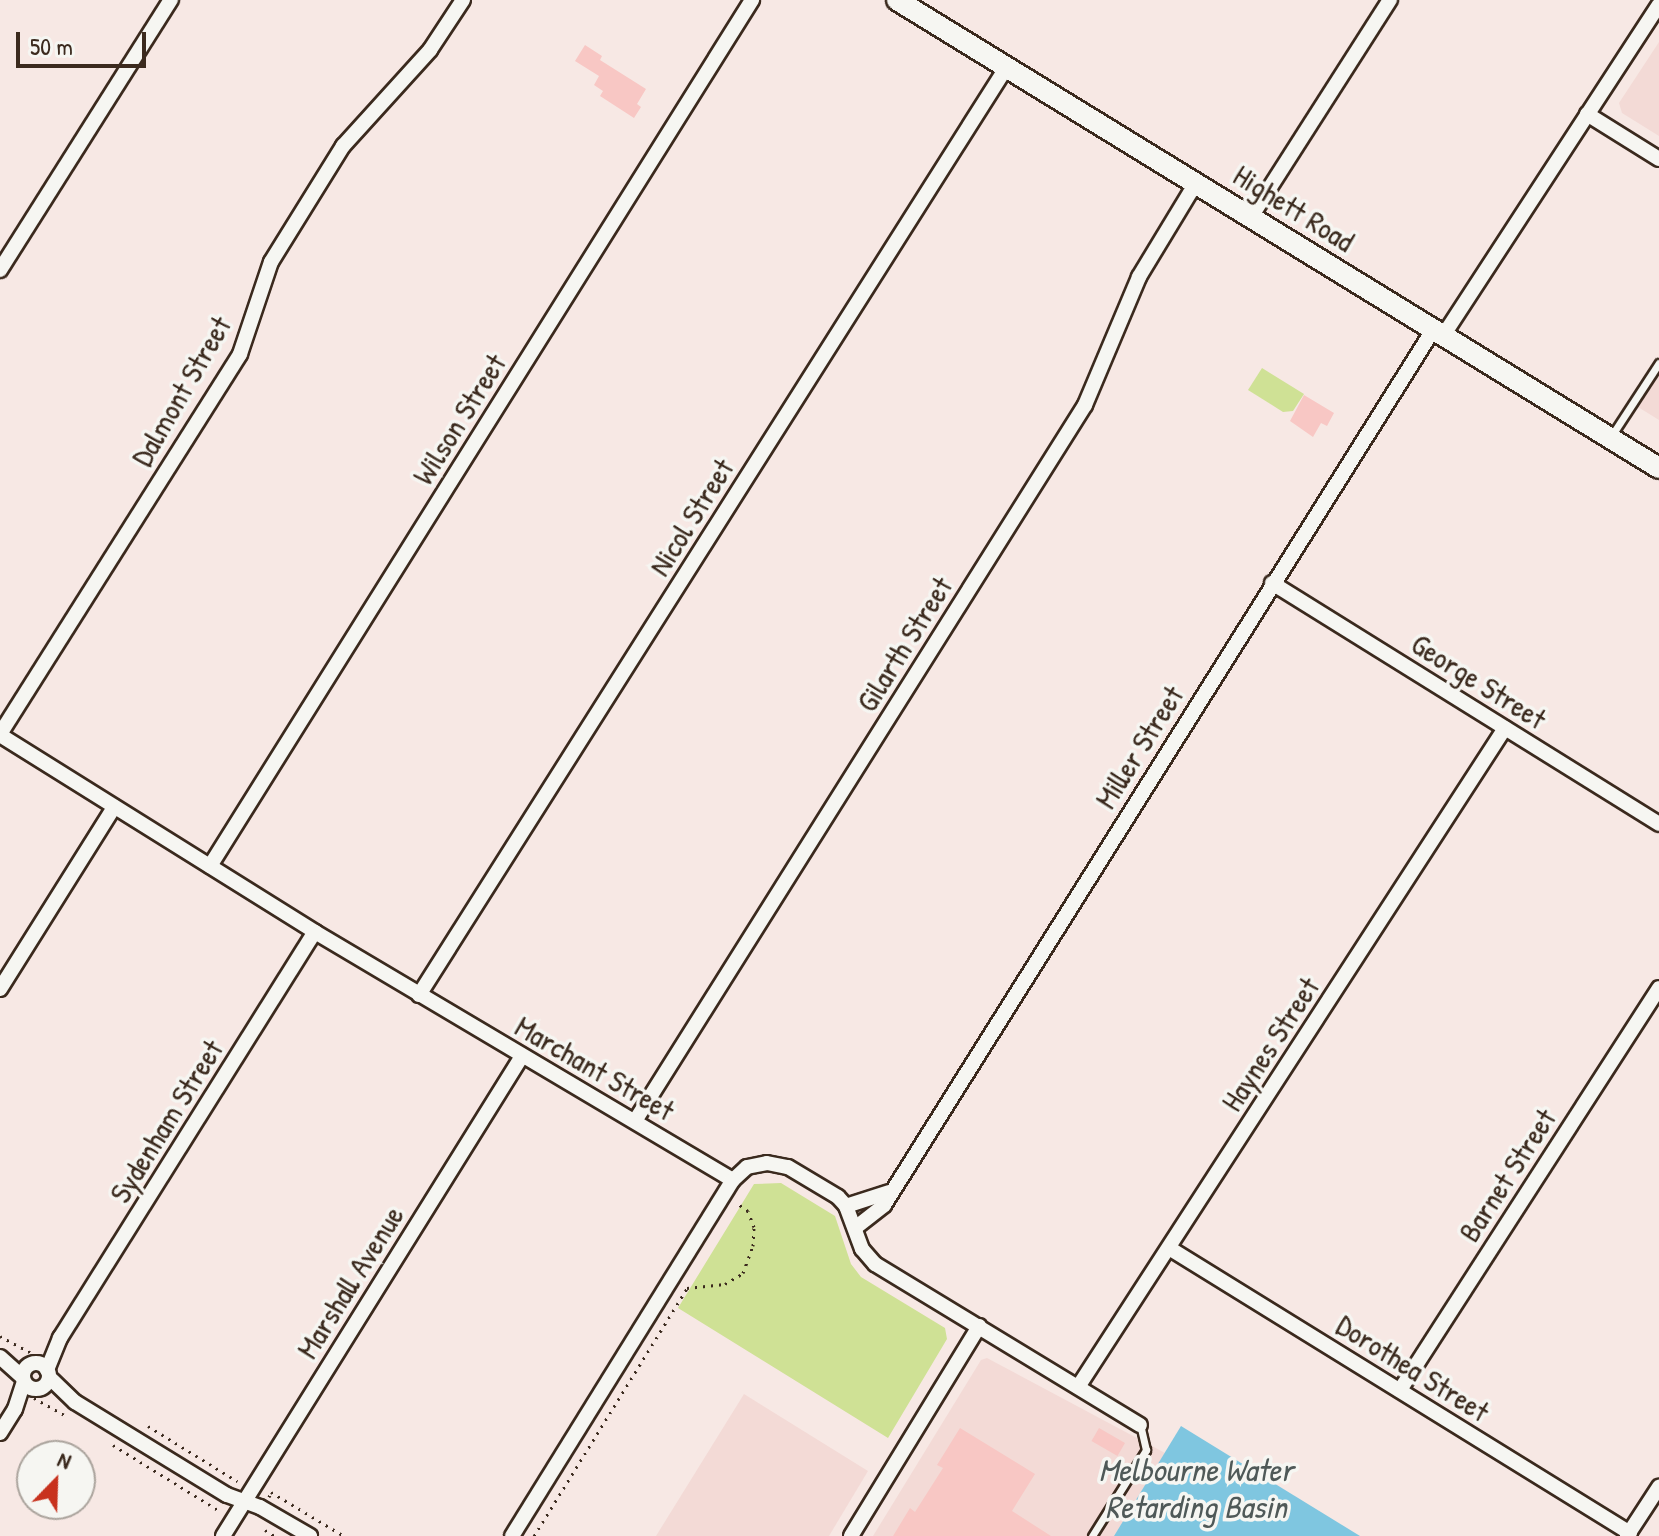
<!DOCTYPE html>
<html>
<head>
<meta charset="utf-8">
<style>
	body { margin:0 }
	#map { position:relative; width:1659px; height:1536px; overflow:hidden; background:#f7e8e4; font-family:"Patrick Hand",sans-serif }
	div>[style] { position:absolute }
	.built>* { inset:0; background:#f3dad6 }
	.green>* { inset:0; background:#cfe195 }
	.water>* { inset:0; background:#7fc6e0 }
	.building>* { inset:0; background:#f8c7c4; transform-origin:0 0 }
	.path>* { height:3px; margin-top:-1.5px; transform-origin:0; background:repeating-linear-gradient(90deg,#3b2a1e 0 2px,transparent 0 8px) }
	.roads { filter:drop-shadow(2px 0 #3b2a1e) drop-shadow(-2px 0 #3b2a1e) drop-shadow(0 2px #3b2a1e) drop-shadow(0 -2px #3b2a1e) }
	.lane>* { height:7px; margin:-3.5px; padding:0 3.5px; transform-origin:3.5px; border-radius:3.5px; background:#f6f6f2 }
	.street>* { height:14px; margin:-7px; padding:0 7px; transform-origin:7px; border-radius:7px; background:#f6f6f2 }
	.street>.ring { margin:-7px; padding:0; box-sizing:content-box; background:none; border:14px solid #f6f6f2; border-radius:50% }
	.secondary>* { height:20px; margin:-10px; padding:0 10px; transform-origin:10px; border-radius:10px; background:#f6f6f2 }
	span { translate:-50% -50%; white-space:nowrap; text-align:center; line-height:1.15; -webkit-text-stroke:7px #f6f6f2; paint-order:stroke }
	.street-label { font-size:30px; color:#3b2a1e }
	.water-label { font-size:32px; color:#4f5958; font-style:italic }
	.north { position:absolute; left:16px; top:1440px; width:80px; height:80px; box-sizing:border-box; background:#f6f6f2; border:2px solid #aba49d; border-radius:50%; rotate:23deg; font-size:22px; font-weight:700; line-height:32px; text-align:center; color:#3b2a1e }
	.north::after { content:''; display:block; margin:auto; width:28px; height:36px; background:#c8321e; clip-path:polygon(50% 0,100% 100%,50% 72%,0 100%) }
	.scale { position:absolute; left:16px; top:32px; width:130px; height:36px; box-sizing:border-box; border:4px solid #3b2a1e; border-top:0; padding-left:10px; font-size:24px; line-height:28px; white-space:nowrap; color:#3b2a1e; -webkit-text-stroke:6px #f6f6f2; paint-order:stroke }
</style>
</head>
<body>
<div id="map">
	<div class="built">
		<i style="clip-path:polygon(1659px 42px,1659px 136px,1622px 113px,1619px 103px)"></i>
		<i style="clip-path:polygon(1659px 374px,1659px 420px,1638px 407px)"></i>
		<i style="clip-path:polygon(987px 1358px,1165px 1453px,1114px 1536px,873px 1536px,981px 1360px)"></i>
		<i style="clip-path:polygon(744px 1394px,868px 1471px,829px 1536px,656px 1536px)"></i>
	</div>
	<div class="green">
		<i style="clip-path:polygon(1262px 368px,1304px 394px,1293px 411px,1283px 412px,1248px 390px)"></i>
		<i style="clip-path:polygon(781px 1183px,835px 1216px,851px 1264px,861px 1277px,945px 1328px,947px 1339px,888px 1438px,678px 1308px,754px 1184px)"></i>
	</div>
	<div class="water">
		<i style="clip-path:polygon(1181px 1426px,1360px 1536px,1114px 1536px)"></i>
	</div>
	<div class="building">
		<i style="clip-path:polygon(585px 45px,602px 56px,600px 60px,646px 89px,637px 104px,641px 107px,634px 118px,600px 96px,603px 91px,594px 85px,599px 76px,575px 61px)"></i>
		<i style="clip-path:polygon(1304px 395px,1334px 413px,1327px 426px,1321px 423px,1313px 437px,1290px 421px)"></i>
		<i style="clip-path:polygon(960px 1428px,1035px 1474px,1012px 1511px,1051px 1536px,893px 1536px,910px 1508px,915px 1512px,943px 1468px,937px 1465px)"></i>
		<i style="left:1099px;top:1428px;width:30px;height:15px;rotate:30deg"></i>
	</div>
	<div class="path">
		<i style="left:0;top:1336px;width:42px;rotate:28.4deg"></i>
		<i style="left:34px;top:1398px;width:37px;rotate:29deg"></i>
		<i style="left:148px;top:1426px;width:105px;rotate:31.7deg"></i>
		<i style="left:113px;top:1445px;width:123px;rotate:31.8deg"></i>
		<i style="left:269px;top:1497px;width:5px;rotate:-68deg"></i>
		<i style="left:271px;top:1492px;width:85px;rotate:31.1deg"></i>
		<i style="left:265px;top:1530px;width:12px;rotate:31deg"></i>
		<i style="left:534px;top:1536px;width:291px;rotate:-58.3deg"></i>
		<i style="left:687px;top:1288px;width:38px;rotate:-6deg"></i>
		<i style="left:725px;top:1284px;width:21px;rotate:-31deg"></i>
		<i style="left:743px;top:1273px;width:29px;rotate:-70deg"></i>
		<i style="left:753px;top:1246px;width:19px;rotate:-87deg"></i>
		<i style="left:754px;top:1227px;width:17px;rotate:-111deg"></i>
		<i style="left:748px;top:1211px;width:14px;rotate:-144deg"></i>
	</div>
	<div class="roads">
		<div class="lane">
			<i style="left:1612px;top:435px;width:86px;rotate:-56.9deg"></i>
			<i style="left:1092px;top:1536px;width:102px;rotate:-57.9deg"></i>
			<i style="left:1146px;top:1450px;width:26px;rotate:-103deg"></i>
		</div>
		<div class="street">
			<i style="left:1587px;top:114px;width:85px;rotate:32deg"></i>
			<i style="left:1251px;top:217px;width:258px;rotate:-57.4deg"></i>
			<i style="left:0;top:270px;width:320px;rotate:-57.7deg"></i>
			<i style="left:1443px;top:336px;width:395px;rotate:-56.9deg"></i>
			<i style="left:1272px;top:583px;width:456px;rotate:31.9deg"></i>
			<i style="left:0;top:734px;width:449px;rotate:-57.7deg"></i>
			<i style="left:240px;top:354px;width:97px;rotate:-71.4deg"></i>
			<i style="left:271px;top:262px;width:137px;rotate:-58.2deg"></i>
			<i style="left:343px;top:146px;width:130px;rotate:-47.8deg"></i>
			<i style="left:430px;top:50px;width:60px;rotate:-56.6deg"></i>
			<i style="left:0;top:735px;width:372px;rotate:32deg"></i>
			<i style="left:315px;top:932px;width:486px;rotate:30.7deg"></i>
			<i style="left:733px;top:1180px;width:19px;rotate:-43deg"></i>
			<i style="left:747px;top:1167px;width:20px;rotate:-11deg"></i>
			<i style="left:767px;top:1163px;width:21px;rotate:11deg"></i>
			<i style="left:788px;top:1167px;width:58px;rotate:31deg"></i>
			<i style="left:838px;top:1197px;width:12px;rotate:48deg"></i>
			<i style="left:846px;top:1206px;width:46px;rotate:69.6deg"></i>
			<i style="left:862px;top:1249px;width:20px;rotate:49deg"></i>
			<i style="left:875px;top:1264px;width:310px;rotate:31.3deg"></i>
			<i style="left:210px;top:866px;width:1022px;rotate:-57.96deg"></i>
			<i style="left:0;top:989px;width:215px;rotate:-57.9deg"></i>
			<i style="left:419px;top:995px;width:1097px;rotate:-57.66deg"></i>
			<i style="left:635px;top:1121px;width:846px;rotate:-57.85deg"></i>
			<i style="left:1085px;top:405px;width:139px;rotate:-67.1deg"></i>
			<i style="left:1139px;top:277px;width:110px;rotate:-58.8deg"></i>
			<i style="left:846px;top:1206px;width:45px;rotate:-18deg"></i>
			<i style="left:855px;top:1228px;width:37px;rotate:-38deg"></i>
			<i style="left:884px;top:1205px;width:1033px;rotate:-57.89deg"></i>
			<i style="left:1169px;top:1248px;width:542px;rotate:31.73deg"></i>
			<i style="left:0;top:1357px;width:30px;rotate:42deg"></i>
			<i class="ring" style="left:23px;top:1363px;width:12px;height:12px"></i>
			<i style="left:47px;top:1370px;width:35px;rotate:-68deg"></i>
			<i style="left:60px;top:1338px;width:479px;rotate:-57.9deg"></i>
			<i style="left:49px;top:1377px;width:36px;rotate:44deg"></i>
			<i style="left:75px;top:1402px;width:178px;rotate:31.5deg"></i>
			<i style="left:227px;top:1495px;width:35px;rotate:20deg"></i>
			<i style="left:260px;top:1507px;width:58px;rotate:30.1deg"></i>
			<i style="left:1078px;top:1387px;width:785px;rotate:-57.06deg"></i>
			<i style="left:1400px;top:1390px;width:478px;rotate:-57.2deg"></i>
			<i style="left:0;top:1433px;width:28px;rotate:-58deg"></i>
			<i style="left:15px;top:1409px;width:28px;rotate:-72deg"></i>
			<i style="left:223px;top:1536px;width:566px;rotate:-58.08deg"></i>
			<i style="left:512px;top:1536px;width:419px;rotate:-58.2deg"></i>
			<i style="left:851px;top:1536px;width:246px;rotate:-58.6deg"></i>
			<i style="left:1627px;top:1536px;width:59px;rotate:-56.9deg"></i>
		</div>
		<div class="secondary">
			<i style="left:897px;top:0;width:894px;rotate:31.56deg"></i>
		</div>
	</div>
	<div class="street-label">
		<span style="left:1294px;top:208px;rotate:32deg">Highett Road</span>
		<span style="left:181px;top:391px;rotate:-60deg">Dalmont Street</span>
		<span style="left:459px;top:419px;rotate:-58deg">Wilson Street</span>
		<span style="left:691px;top:517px;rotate:-58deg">Nicol Street</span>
		<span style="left:904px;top:644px;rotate:-58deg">Gilarth Street</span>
		<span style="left:1479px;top:681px;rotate:32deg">George Street</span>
		<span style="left:1139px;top:747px;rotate:-58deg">Miller Street</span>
		<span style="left:1270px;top:1044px;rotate:-57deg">Haynes Street</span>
		<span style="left:595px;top:1068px;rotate:30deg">Marchant Street</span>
		<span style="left:166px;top:1121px;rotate:-58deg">Sydenham Street</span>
		<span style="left:1507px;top:1175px;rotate:-57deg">Barnet Street</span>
		<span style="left:350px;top:1282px;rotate:-58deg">Marshall Avenue</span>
		<span style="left:1413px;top:1368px;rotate:32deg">Dorothea Street</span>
	</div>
	<div class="water-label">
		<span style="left:1196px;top:1489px">Melbourne Water<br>Retarding Basin</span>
	</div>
	<div class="north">N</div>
	<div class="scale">50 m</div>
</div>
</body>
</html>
